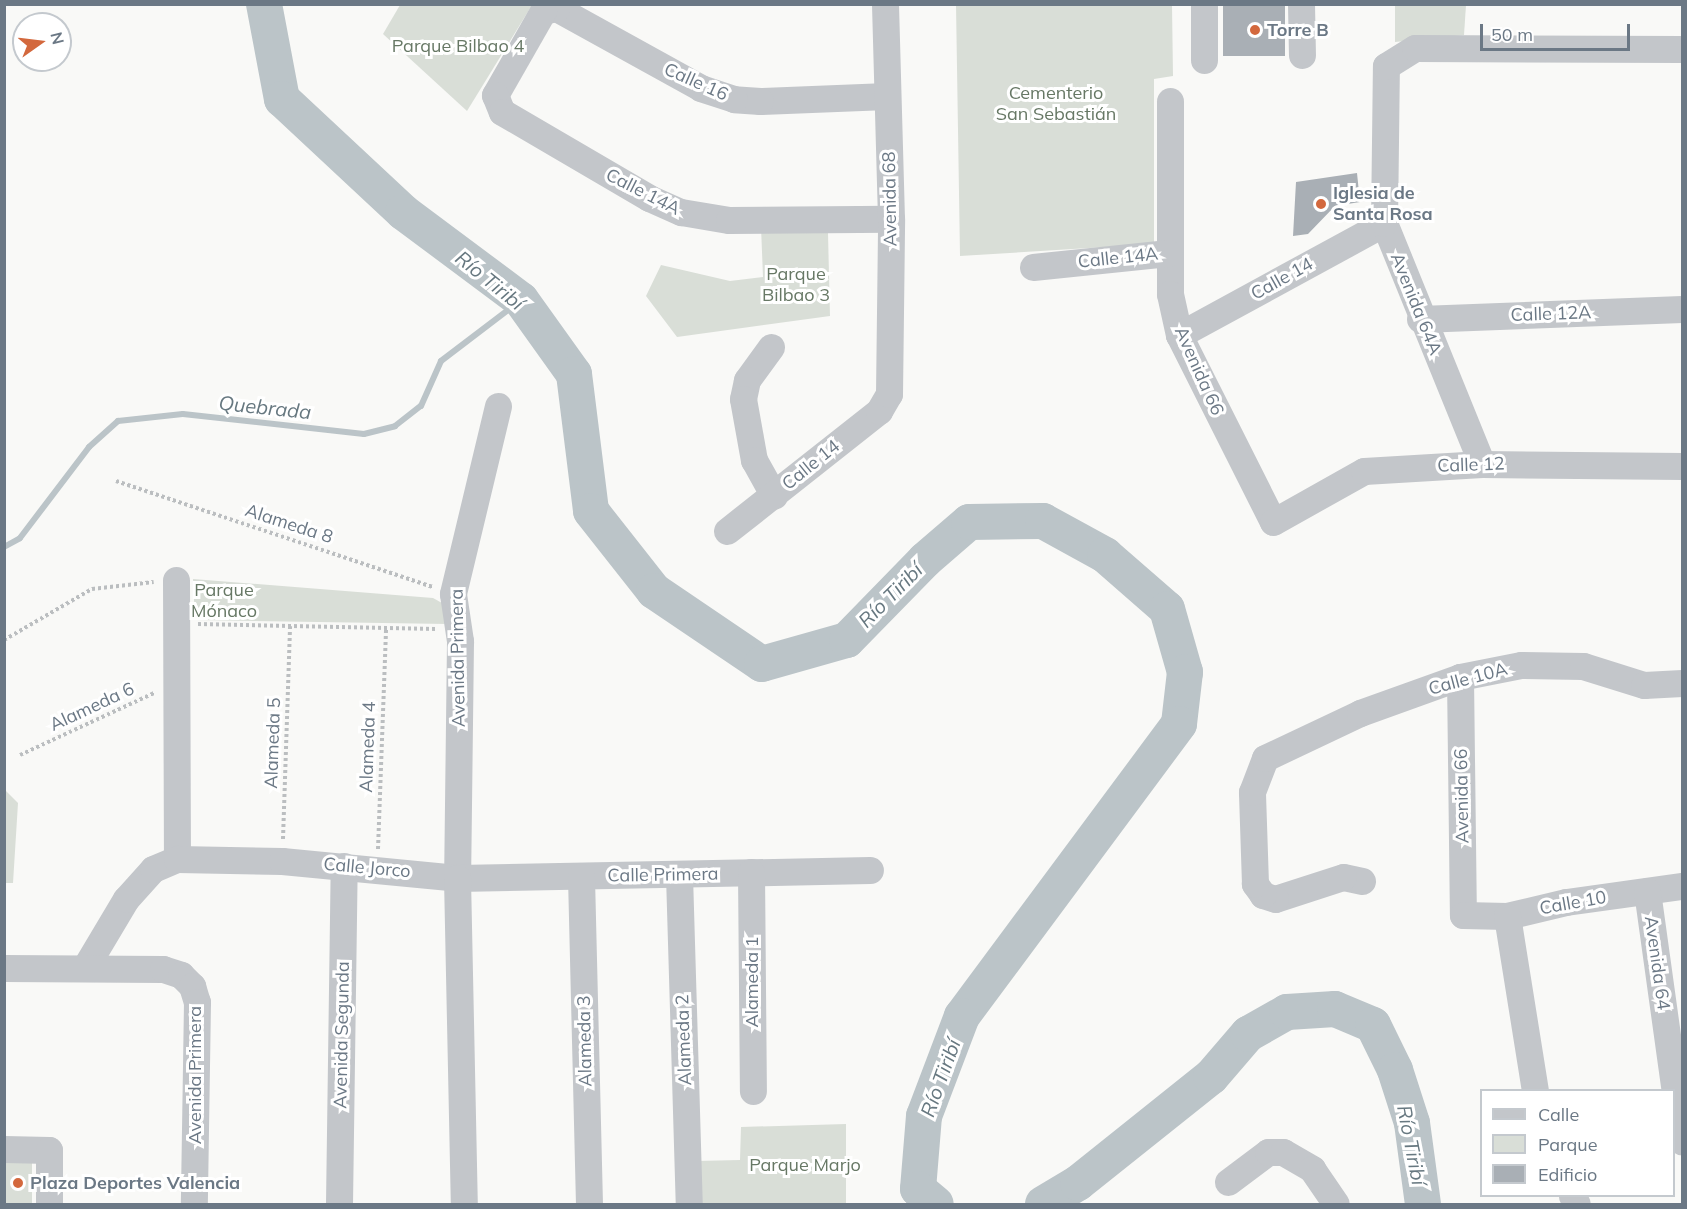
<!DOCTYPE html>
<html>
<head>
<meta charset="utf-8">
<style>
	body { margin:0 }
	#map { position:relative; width:1687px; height:1209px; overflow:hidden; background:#f9f9f7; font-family:Mulish,sans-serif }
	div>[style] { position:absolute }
	.green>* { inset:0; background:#d9ded7; transform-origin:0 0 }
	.stream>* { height:6px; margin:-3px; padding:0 3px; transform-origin:3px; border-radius:3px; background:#bbc4c8 }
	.river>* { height:36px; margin:-18px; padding:0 18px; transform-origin:18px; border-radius:18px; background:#bbc4c8 }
	.building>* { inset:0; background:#a9afb5; transform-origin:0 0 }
	.path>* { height:4px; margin-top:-2px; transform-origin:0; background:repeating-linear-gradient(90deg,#bbbec0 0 3px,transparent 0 6px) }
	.minor>* { height:27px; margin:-13.5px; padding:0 13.5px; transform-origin:13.5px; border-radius:13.5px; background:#c3c6ca }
	.dots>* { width:16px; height:16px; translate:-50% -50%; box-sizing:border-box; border:3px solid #fff; border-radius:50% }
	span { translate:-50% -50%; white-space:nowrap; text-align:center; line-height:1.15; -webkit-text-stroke:6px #fff; paint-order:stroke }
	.poi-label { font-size:18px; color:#6b7885; font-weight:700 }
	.left { translate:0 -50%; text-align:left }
	.park-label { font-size:18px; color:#677865 }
	.street-label { font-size:18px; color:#6b7885 }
	.water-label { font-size:20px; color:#677880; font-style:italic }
	.frame { position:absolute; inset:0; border:6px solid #6b7885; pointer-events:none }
	.legend { position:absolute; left:1480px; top:1089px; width:195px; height:108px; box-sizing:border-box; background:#fff; border:2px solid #c4c9ce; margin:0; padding:8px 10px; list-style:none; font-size:18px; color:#6b7885 }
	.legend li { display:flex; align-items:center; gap:12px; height:30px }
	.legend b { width:30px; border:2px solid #c4c9ce }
	.north { position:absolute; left:12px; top:12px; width:60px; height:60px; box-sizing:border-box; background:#fff; border:2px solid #c4c9ce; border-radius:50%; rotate:76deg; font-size:16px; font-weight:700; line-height:24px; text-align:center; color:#6b7885 }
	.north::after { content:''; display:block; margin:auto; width:21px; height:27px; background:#d3683d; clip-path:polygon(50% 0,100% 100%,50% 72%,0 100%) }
	.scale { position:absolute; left:1480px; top:24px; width:150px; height:27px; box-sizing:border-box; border:3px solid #6b7885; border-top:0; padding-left:8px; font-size:18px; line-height:21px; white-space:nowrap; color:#6b7885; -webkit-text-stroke:4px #fff; paint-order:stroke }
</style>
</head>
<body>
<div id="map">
	<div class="green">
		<i style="clip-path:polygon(400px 5px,532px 5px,467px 111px,383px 34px)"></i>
		<i style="clip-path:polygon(956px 5px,1172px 5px,1173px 76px,1154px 79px,1154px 244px,960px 256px)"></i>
		<i style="clip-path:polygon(1395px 5px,1466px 5px,1464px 35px,1395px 42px)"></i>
		<i style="clip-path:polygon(761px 227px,828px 233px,830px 316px,677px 337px,646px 296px,661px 265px,730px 281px,763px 277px)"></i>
		<i style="clip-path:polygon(193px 579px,433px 598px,442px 603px,447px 624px,195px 620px)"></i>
		<i style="clip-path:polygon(5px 790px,18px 803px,13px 883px,5px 883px)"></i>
		<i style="clip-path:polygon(846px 1124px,846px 1204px,696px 1204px,696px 1161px,740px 1160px,741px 1127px)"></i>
		<i style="left:5px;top:1162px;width:27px;height:42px"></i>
	</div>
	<div class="stream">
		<i style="left:4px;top:547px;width:18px;rotate:-29deg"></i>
		<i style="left:20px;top:538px;width:114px;rotate:-52.8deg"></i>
		<i style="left:89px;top:447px;width:39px;rotate:-42deg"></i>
		<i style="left:118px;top:421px;width:65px;rotate:-6.1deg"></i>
		<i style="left:183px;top:414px;width:182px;rotate:6.3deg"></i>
		<i style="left:364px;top:434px;width:32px;rotate:-14deg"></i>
		<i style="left:395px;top:426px;width:33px;rotate:-38deg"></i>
		<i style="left:421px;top:406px;width:49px;rotate:-66deg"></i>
		<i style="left:441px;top:361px;width:101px;rotate:-37.3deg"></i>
	</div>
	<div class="river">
		<i style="left:264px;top:4px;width:97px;rotate:79.3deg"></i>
		<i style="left:282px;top:99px;width:166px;rotate:43deg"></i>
		<i style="left:403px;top:212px;width:147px;rotate:36.7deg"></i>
		<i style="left:521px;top:300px;width:91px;rotate:54.4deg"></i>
		<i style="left:574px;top:374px;width:138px;rotate:82.9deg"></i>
		<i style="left:591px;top:511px;width:102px;rotate:51.8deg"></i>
		<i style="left:654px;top:591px;width:130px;rotate:34.1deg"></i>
		<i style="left:762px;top:664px;width:88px;rotate:-15.8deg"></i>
		<i style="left:847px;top:640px;width:112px;rotate:-45.7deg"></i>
		<i style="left:925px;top:560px;width:58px;rotate:-40.8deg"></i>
		<i style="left:969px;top:522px;width:74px;rotate:-0.8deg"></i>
		<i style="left:1043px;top:521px;width:71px;rotate:28.7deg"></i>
		<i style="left:1105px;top:555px;width:82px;rotate:41.1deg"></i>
		<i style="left:1167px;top:609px;width:66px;rotate:74.1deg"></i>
		<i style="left:1185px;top:672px;width:52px;rotate:96.6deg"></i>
		<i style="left:1179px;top:724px;width:364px;rotate:126.6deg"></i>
		<i style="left:962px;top:1016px;width:107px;rotate:110.8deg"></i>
		<i style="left:924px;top:1116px;width:73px;rotate:94.7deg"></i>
		<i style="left:918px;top:1189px;width:23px;rotate:40deg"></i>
		<i style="left:1043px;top:1204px;width:41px;rotate:-31deg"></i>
		<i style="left:1078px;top:1183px;width:170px;rotate:-38.6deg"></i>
		<i style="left:1211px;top:1077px;width:57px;rotate:-49.3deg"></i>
		<i style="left:1248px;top:1034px;width:45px;rotate:-29.4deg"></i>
		<i style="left:1287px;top:1012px;width:48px;rotate:-3.6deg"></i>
		<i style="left:1335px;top:1009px;width:41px;rotate:22.8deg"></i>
		<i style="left:1373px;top:1025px;width:50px;rotate:63.9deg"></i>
		<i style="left:1395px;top:1070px;width:56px;rotate:72.2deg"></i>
		<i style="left:1412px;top:1123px;width:82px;rotate:82.3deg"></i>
	</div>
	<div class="building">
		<i style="left:1223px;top:4px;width:62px;height:52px"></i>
		<i style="clip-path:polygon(1357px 173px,1360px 202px,1335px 206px,1308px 234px,1293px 236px,1296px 182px)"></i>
	</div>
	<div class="path">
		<i style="left:116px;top:481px;width:334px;rotate:18.5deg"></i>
		<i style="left:198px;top:624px;width:238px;rotate:1.2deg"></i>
		<i style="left:4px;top:640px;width:102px;rotate:-30.1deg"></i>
		<i style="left:92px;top:589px;width:62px;rotate:-6.4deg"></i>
		<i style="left:20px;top:755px;width:148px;rotate:-24.8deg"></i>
		<i style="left:283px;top:839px;width:213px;rotate:-88.1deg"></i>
		<i style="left:378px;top:849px;width:221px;rotate:-87.9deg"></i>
	</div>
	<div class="minor">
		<i style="left:1204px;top:4px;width:56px;rotate:90deg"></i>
		<i style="left:1301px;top:4px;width:51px;rotate:88.9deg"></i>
		<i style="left:887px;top:96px;width:127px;rotate:177.7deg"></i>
		<i style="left:760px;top:101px;width:26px;rotate:-176deg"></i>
		<i style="left:734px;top:99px;width:35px;rotate:-162deg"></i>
		<i style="left:701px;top:88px;width:166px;rotate:-151.1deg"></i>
		<i style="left:556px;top:8px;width:13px;rotate:167deg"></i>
		<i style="left:543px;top:11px;width:97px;rotate:119.7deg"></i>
		<i style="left:495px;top:95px;width:18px;rotate:68deg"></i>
		<i style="left:502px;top:112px;width:170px;rotate:30.3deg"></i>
		<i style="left:649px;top:198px;width:35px;rotate:24deg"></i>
		<i style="left:681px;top:212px;width:49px;rotate:9.5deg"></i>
		<i style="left:729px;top:220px;width:162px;rotate:-0.4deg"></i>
		<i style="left:1170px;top:101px;width:193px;rotate:90deg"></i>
		<i style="left:1170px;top:294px;width:42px;rotate:77.6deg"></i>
		<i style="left:1179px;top:335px;width:209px;rotate:63.3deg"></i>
		<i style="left:1273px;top:522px;width:104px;rotate:-29.3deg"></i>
		<i style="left:1364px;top:471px;width:118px;rotate:-3.4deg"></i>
		<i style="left:1482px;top:464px;width:200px;rotate:0.6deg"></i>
		<i style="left:1033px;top:267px;width:136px;rotate:-5.9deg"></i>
		<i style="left:1420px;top:319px;width:262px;rotate:-2.2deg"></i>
		<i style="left:1179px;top:335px;width:234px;rotate:-28.6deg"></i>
		<i style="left:771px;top:347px;width:41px;rotate:126deg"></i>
		<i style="left:747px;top:380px;width:19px;rotate:102deg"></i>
		<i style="left:743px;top:399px;width:62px;rotate:79.8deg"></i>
		<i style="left:754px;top:460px;width:41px;rotate:60.9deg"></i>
		<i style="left:498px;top:406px;width:193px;rotate:103.5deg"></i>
		<i style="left:453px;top:594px;width:48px;rotate:81.5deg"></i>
		<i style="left:460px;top:641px;width:237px;rotate:90.7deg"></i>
		<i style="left:457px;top:878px;width:413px;rotate:-1.1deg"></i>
		<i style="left:1482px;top:464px;width:260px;rotate:-112.1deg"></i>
		<i style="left:1384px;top:223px;width:157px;rotate:-89.3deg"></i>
		<i style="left:1386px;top:66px;width:34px;rotate:-32deg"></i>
		<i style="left:1415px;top:48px;width:267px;rotate:0.2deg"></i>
		<i style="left:727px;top:531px;width:194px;rotate:-38.3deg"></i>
		<i style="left:879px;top:411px;width:20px;rotate:-60deg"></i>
		<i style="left:889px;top:394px;width:175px;rotate:-89.3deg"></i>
		<i style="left:891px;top:219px;width:215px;rotate:-91.6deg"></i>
		<i style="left:176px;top:580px;width:279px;rotate:89.8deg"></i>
		<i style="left:1460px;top:677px;width:238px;rotate:89.3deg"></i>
		<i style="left:1463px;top:915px;width:44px;rotate:1.3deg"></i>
		<i style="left:1507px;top:916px;width:61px;rotate:-13.3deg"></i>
		<i style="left:1566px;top:902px;width:117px;rotate:-7.9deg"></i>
		<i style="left:751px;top:872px;width:219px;rotate:89.5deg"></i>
		<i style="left:679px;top:875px;width:329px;rotate:88.3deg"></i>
		<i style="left:581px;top:877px;width:327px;rotate:88.6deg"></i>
		<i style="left:1362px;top:881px;width:19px;rotate:-168deg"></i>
		<i style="left:1343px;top:877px;width:71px;rotate:162.1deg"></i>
		<i style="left:1275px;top:899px;width:13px;rotate:-162deg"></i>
		<i style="left:1263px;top:895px;width:14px;rotate:-126deg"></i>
		<i style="left:1255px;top:884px;width:92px;rotate:-91.9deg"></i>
		<i style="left:1252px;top:792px;width:36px;rotate:-69deg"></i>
		<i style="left:1265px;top:758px;width:105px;rotate:-25.3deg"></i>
		<i style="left:1360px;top:713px;width:106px;rotate:-19.8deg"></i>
		<i style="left:1460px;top:677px;width:62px;rotate:-11.1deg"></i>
		<i style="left:1521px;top:665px;width:62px;rotate:0.9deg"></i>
		<i style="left:1583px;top:666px;width:64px;rotate:17.3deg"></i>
		<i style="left:1644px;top:685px;width:38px;rotate:-3deg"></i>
		<i style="left:1647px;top:891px;width:253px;rotate:82.1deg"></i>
		<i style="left:1507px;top:916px;width:176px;rotate:80.9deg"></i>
		<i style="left:86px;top:966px;width:78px;rotate:-59.2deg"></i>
		<i style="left:126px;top:899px;width:40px;rotate:-48deg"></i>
		<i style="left:153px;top:869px;width:26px;rotate:-23deg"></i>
		<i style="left:177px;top:859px;width:105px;rotate:1.1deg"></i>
		<i style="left:282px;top:861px;width:176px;rotate:5.5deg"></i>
		<i style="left:457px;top:878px;width:326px;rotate:88.8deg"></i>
		<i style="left:4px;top:968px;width:159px;rotate:0.4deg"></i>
		<i style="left:163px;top:969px;width:19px;rotate:18deg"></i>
		<i style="left:181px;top:975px;width:16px;rotate:45deg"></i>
		<i style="left:192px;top:986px;width:17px;rotate:73deg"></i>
		<i style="left:197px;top:1002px;width:202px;rotate:90.9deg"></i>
		<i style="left:4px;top:1149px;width:45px;rotate:1.3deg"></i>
		<i style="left:49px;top:1150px;width:54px;rotate:90deg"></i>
		<i style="left:1228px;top:1182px;width:50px;rotate:-36.9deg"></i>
		<i style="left:1268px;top:1152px;width:15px"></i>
		<i style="left:1283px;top:1152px;width:34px;rotate:30deg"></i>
		<i style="left:1312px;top:1169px;width:42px;rotate:55.6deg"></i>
		<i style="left:1572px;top:1196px;width:9px;rotate:58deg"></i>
		<i style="left:339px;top:1204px;width:338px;rotate:-89.2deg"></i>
	</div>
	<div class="dots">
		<i style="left:1255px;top:30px;background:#d3683d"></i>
		<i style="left:1321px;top:204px;background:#d3683d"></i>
		<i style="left:18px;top:1183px;background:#d3683d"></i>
	</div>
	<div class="poi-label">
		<span class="left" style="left:1267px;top:30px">Torre B</span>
		<span class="left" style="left:1333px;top:204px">Iglesia de<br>Santa Rosa</span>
		<span class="left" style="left:30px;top:1183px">Plaza Deportes Valencia</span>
	</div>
	<div class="park-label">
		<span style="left:458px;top:46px">Parque Bilbao 4</span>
		<span style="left:1056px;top:104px">Cementerio<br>San Sebastián</span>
		<span style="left:796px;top:285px">Parque<br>Bilbao 3</span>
		<span style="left:224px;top:601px">Parque<br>Mónaco</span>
		<span style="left:805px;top:1165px">Parque Marjo</span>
	</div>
	<div class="street-label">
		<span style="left:696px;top:82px;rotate:24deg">Calle 16</span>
		<span style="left:643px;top:192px;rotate:27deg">Calle 14A</span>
		<span style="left:890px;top:199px;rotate:-91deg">Avenida 68</span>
		<span style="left:1118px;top:258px;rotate:-6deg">Calle 14A</span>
		<span style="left:1282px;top:279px;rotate:-29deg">Calle 14</span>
		<span style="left:1416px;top:304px;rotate:68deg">Avenida 64A</span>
		<span style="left:1551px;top:314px;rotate:-2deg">Calle 12A</span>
		<span style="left:1199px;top:371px;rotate:66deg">Avenida 66</span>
		<span style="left:811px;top:465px;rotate:-39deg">Calle 14</span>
		<span style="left:1471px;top:465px;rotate:-2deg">Calle 12</span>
		<span style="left:289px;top:524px;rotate:18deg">Alameda 8</span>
		<span style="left:458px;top:658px;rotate:-91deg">Avenida Primera</span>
		<span style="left:1468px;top:679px;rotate:-15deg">Calle 10A</span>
		<span style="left:92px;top:707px;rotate:-25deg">Alameda 6</span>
		<span style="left:273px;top:743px;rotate:-88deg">Alameda 5</span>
		<span style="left:368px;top:747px;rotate:-88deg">Alameda 4</span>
		<span style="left:1462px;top:796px;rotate:-91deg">Avenida 66</span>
		<span style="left:367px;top:868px;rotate:5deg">Calle Jorco</span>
		<span style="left:663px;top:875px;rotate:-1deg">Calle Primera</span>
		<span style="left:1573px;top:903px;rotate:-10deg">Calle 10</span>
		<span style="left:1657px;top:963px;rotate:82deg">Avenida 64</span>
		<span style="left:752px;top:982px;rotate:-90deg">Alameda 1</span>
		<span style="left:342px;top:1035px;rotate:-89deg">Avenida Segunda</span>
		<span style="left:684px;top:1040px;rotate:-92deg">Alameda 2</span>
		<span style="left:585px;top:1041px;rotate:-91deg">Alameda 3</span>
		<span style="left:195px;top:1075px;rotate:-90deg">Avenida Primera</span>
	</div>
	<div class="water-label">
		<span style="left:490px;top:280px;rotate:39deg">Río Tiribí</span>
		<span style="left:265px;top:407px;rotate:6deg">Quebrada</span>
		<span style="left:890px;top:595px;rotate:-45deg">Río Tiribí</span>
		<span style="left:940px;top:1078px;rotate:-70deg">Río Tiribí</span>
		<span style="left:1412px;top:1145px;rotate:79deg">Río Tiribí</span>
	</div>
	<div class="frame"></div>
	<ul class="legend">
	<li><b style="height:8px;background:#c3c6ca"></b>Calle</li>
	<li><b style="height:16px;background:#d9ded7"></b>Parque</li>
	<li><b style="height:16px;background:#a9afb5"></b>Edificio</li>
	</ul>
	<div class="north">N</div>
	<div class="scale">50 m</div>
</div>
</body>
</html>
